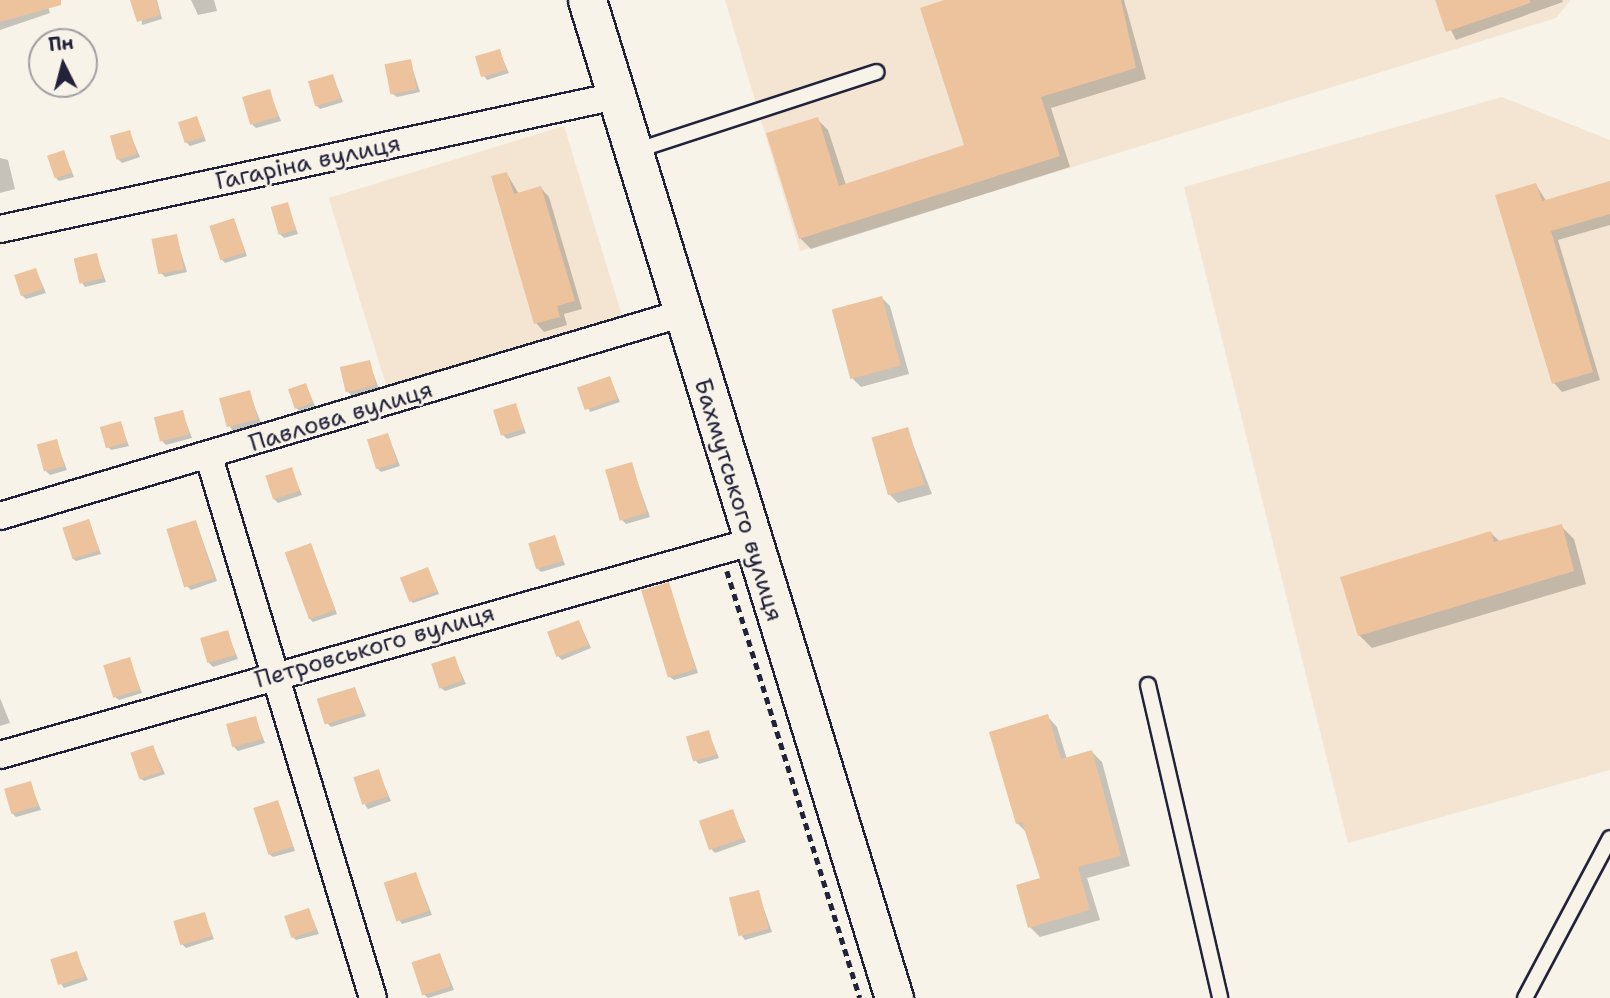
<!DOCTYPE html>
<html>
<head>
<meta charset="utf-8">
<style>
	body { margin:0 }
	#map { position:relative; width:1610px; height:998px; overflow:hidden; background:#f7f3e8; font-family:"Shantell Sans",sans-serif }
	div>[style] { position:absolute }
	.built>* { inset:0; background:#f4e5d2; transform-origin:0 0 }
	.shadow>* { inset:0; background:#0003 }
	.building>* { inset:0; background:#edc39d; transform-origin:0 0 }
	.path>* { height:4.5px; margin-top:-2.25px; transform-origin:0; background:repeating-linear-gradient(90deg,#22223b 0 7px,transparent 0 12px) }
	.roads { filter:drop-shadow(2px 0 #22223b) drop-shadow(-2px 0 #22223b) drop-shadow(0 2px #22223b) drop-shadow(0 -2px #22223b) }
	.service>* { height:14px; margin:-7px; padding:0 7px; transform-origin:7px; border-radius:7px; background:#f7f3e8 }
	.minor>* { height:26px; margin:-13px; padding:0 13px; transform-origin:13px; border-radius:13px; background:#f7f3e8 }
	.secondary>* { height:37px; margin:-18.5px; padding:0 18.5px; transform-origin:18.5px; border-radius:18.5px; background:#f7f3e8 }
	span { translate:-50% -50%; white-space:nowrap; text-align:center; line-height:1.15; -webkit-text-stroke:5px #f7f3e8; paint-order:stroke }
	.street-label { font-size:24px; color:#22223b }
	.north { position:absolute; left:28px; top:28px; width:70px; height:70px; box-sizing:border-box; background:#f7f3e8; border:2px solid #a29fa3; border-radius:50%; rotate:354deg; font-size:19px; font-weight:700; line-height:28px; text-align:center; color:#22223b }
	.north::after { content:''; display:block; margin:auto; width:24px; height:32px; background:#22223b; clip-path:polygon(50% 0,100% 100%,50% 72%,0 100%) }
</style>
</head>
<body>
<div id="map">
	<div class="built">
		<i style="clip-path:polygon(725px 0,1571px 0,1556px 18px,800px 251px)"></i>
		<i style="clip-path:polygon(1502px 97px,1610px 140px,1610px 770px,1348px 843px,1184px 187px)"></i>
		<i style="left:564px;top:126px;width:206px;height:246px;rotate:73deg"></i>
	</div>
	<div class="shadow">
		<i style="clip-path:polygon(0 0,46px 0,50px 13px,0 30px)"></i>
		<i style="clip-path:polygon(140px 0,157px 0,162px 19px,142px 25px)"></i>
		<i style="clip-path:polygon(191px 0,214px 0,217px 11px,198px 15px)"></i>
		<i style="clip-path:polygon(951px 0,1124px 0,1146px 79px,1051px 108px,1070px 167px,811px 249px,800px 238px,817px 119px,828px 130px,846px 185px,967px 147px)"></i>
		<i style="clip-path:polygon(1436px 0,1562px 0,1563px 2px,1456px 40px)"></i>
		<i style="clip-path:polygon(499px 51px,509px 73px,487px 80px,484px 76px)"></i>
		<i style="clip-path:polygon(410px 61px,420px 92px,397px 97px,393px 94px)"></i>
		<i style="clip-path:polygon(333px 76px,343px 102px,320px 109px,316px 105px)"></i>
		<i style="clip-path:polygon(269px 91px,281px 121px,256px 128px,252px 124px)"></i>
		<i style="clip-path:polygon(197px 118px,206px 141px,190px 146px,186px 142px)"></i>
		<i style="clip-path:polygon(129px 132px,140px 157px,122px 163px,118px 159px)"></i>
		<i style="clip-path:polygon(64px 152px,74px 177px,59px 181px,56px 178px)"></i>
		<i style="clip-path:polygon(0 158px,8px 160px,15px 189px,0 193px)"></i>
		<i style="clip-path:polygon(507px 174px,519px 194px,541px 188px,549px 197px,582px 309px,564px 314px,567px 325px,544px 332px,536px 323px)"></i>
		<i style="clip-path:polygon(1610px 183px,1610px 225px,1558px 240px,1600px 380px,1562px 392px,1554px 383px,1536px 185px,1547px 202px)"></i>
		<i style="clip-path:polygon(287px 204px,298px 234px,284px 238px,280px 234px)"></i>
		<i style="clip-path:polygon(234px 220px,247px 256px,225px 263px,221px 259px)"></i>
		<i style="clip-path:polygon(176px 236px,187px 272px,165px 277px,161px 273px)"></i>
		<i style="clip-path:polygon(96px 255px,106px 282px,85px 287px,82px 283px)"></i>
		<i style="clip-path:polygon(36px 270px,46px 293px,26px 299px,22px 295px)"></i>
		<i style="clip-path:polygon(882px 298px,890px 306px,909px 374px,861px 387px,852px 378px)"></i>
		<i style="clip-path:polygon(369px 362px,379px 389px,352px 396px,348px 392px)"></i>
		<i style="clip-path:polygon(610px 378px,620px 402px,590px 412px,579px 388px)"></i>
		<i style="clip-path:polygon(306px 385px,315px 406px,300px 411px,296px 408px)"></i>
		<i style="clip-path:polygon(249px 392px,261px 423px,233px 431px,230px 427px)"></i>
		<i style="clip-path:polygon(515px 405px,526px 433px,507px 439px,503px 435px)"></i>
		<i style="clip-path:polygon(182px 412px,192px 438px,166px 445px,162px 441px)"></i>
		<i style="clip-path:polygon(120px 423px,129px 446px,111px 450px,108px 447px)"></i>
		<i style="clip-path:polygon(907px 429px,932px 494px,898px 503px,890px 495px)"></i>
		<i style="clip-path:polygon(388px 435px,400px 466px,381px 472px,377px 468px)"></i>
		<i style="clip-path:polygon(56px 441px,67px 470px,50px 475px,46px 471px)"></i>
		<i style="clip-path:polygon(631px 464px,650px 517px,626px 524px,622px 520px)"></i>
		<i style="clip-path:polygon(291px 469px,302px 495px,278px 503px,274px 499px)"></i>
		<i style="clip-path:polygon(89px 521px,101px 554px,76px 561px,72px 558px)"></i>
		<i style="clip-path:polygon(196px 522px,217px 581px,191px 590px,187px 586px)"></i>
		<i style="clip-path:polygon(1561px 526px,1574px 539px,1586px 584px,1372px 648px,1359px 635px,1491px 533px,1500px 542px)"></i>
		<i style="clip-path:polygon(555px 537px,565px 565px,541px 572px,537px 568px)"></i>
		<i style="clip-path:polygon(311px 545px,337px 614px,313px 622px,310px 619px)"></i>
		<i style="clip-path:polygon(428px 569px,439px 594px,413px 603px,410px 600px)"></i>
		<i style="clip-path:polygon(668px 584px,698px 673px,674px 680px,670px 677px)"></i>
		<i style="clip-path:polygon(579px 622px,591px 648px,562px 660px,558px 656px)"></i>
		<i style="clip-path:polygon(227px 632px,238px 659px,213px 667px,209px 663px)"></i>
		<i style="clip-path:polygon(454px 658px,466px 684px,445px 691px,441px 688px)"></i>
		<i style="clip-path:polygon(129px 659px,142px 693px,119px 700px,115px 697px)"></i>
		<i style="clip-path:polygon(355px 689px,366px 716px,331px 727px,327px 723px)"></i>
		<i style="clip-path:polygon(0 698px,10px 723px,0 726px)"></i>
		<i style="clip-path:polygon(1047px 716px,1057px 727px,1067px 759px,1092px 752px,1102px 762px,1130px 866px,1087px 878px,1100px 920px,1040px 937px,1030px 927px,1042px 879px,1028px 834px,1017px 823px)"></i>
		<i style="clip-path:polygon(255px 718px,265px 743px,238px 751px,234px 747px)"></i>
		<i style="clip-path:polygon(708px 732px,719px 758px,699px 764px,695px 760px)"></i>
		<i style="clip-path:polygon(153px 747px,165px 774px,144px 781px,140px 778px)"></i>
		<i style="clip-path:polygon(378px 771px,391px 801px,368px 809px,365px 805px)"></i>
		<i style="clip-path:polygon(30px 783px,41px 810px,16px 817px,12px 813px)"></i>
		<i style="clip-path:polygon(278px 802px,295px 851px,273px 857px,269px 854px)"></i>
		<i style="clip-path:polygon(732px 811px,746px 842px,715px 853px,711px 849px)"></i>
		<i style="clip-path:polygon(416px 874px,432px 915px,402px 924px,399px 920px)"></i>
		<i style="clip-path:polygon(758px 892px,772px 932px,745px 940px,742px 936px)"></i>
		<i style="clip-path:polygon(309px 910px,319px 934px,296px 940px,292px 936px)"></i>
		<i style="clip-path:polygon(204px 914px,214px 939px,186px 948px,182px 944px)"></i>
		<i style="clip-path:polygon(76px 953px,88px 980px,64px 988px,61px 984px)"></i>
		<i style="clip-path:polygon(440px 955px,454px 990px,428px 998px,424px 994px)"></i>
	</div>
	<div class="building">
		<i style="clip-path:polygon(0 0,61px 0,61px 5px,0 22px)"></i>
		<i style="clip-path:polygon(130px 0,156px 0,160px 15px,137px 22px)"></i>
		<i style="clip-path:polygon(944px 0,1121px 0,1136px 68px,1041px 97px,1060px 156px,799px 239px,766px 133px,818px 117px,839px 186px,964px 145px,920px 8px)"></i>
		<i style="clip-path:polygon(1435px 0,1530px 0,1530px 3px,1446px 32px)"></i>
		<i style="left:500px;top:49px;width:22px;height:26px;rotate:74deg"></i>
		<i style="left:411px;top:59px;width:31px;height:27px;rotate:79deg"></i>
		<i style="left:333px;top:74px;width:26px;height:26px;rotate:74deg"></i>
		<i style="left:270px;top:89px;width:29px;height:29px;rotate:74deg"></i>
		<i style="left:197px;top:116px;width:22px;height:20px;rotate:72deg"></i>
		<i style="left:130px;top:130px;width:25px;height:21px;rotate:74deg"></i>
		<i style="left:64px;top:150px;width:24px;height:18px;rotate:71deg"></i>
		<i style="clip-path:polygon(507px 172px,514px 194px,541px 186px,575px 301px,557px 306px,560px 317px,534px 324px,491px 176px)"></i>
		<i style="clip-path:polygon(1610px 181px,1610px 214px,1551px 231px,1593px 372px,1552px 384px,1495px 195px,1536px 183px,1542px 201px)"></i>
		<i style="left:288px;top:202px;width:29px;height:18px;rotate:74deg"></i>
		<i style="left:234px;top:218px;width:36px;height:26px;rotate:72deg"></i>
		<i style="left:177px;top:234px;width:36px;height:26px;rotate:79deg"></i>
		<i style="left:97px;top:253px;width:26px;height:24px;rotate:77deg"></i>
		<i style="left:36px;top:268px;width:22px;height:23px;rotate:72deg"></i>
		<i style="left:882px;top:296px;width:72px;height:52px;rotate:75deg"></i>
		<i style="left:370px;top:360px;width:26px;height:31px;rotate:77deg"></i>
		<i style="left:610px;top:376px;width:24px;height:35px;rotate:71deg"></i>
		<i style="left:306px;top:383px;width:21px;height:19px;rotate:71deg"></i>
		<i style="left:250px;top:390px;width:30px;height:32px;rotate:75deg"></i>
		<i style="left:516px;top:403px;width:27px;height:24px;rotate:73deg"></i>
		<i style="left:183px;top:410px;width:25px;height:30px;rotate:76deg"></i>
		<i style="left:121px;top:421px;width:22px;height:22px;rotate:74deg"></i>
		<i style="left:908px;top:427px;width:60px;height:38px;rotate:74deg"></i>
		<i style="left:388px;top:433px;width:31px;height:22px;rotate:73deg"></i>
		<i style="left:57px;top:439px;width:28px;height:21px;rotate:75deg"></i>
		<i style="left:632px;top:462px;width:53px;height:28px;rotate:74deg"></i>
		<i style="left:292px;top:467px;width:25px;height:28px;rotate:72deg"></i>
		<i style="left:89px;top:519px;width:33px;height:28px;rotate:72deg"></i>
		<i style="left:196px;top:520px;width:61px;height:31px;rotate:73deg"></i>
		<i style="clip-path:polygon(1562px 524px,1574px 571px,1358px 636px,1340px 577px,1491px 531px,1494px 542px)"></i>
		<i style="left:555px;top:535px;width:27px;height:28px;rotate:73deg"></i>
		<i style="left:311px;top:543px;width:71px;height:28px;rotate:70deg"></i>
		<i style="left:428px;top:567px;width:26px;height:30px;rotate:69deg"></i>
		<i style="left:669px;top:582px;width:91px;height:29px;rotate:73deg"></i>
		<i style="left:579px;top:620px;width:27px;height:34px;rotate:70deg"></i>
		<i style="left:228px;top:630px;width:26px;height:29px;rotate:74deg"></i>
		<i style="left:455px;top:656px;width:26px;height:25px;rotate:72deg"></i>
		<i style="left:130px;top:657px;width:34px;height:28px;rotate:73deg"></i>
		<i style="left:355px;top:687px;width:27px;height:40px;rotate:73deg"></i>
		<i style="clip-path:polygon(1048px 714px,1061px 759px,1092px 750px,1121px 856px,1078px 867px,1090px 910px,1028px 928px,1016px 885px,1040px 878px,1022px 822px,1016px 824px,989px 732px)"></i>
		<i style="left:256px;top:716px;width:24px;height:31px;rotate:75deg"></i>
		<i style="left:709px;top:730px;width:26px;height:24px;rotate:74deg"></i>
		<i style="left:153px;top:745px;width:28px;height:24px;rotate:71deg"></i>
		<i style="left:379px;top:769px;width:29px;height:27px;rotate:72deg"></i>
		<i style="left:31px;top:781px;width:26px;height:28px;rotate:74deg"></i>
		<i style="left:278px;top:800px;width:49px;height:26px;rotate:72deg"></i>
		<i style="left:733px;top:809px;width:31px;height:36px;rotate:71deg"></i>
		<i style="left:416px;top:872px;width:41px;height:34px;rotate:72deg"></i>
		<i style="left:759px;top:890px;width:40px;height:31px;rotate:76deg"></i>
		<i style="left:309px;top:908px;width:23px;height:26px;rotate:72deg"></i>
		<i style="left:205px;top:912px;width:25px;height:33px;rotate:74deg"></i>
		<i style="left:77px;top:951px;width:27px;height:28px;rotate:73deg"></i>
		<i style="left:440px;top:953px;width:35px;height:30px;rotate:72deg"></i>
	</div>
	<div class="path">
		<i style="left:727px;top:571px;width:447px;rotate:72.7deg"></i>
	</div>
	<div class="roads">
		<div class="service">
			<i style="left:635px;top:151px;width:254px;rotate:-18.1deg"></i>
			<i style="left:1148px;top:685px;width:321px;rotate:77deg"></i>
			<i style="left:1525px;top:998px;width:181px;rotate:-62deg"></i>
		</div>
		<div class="minor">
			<i style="left:0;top:229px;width:630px;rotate:-12.18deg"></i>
			<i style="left:209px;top:457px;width:565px;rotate:73.14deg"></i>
			<i style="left:0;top:516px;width:709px;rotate:-16.54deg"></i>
			<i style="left:0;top:755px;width:781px;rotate:-15.83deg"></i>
		</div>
		<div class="secondary">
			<i style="left:587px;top:0;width:1044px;rotate:72.9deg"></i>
		</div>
	</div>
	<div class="street-label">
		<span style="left:308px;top:163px;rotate:-12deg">Гагаріна вулиця</span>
		<span style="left:341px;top:417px;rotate:-17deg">Павлова вулиця</span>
		<span style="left:738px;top:500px;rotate:73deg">Бахмутського вулиця</span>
		<span style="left:375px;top:647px;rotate:-16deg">Петровського вулиця</span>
	</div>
	<div class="north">Пн</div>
</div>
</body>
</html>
